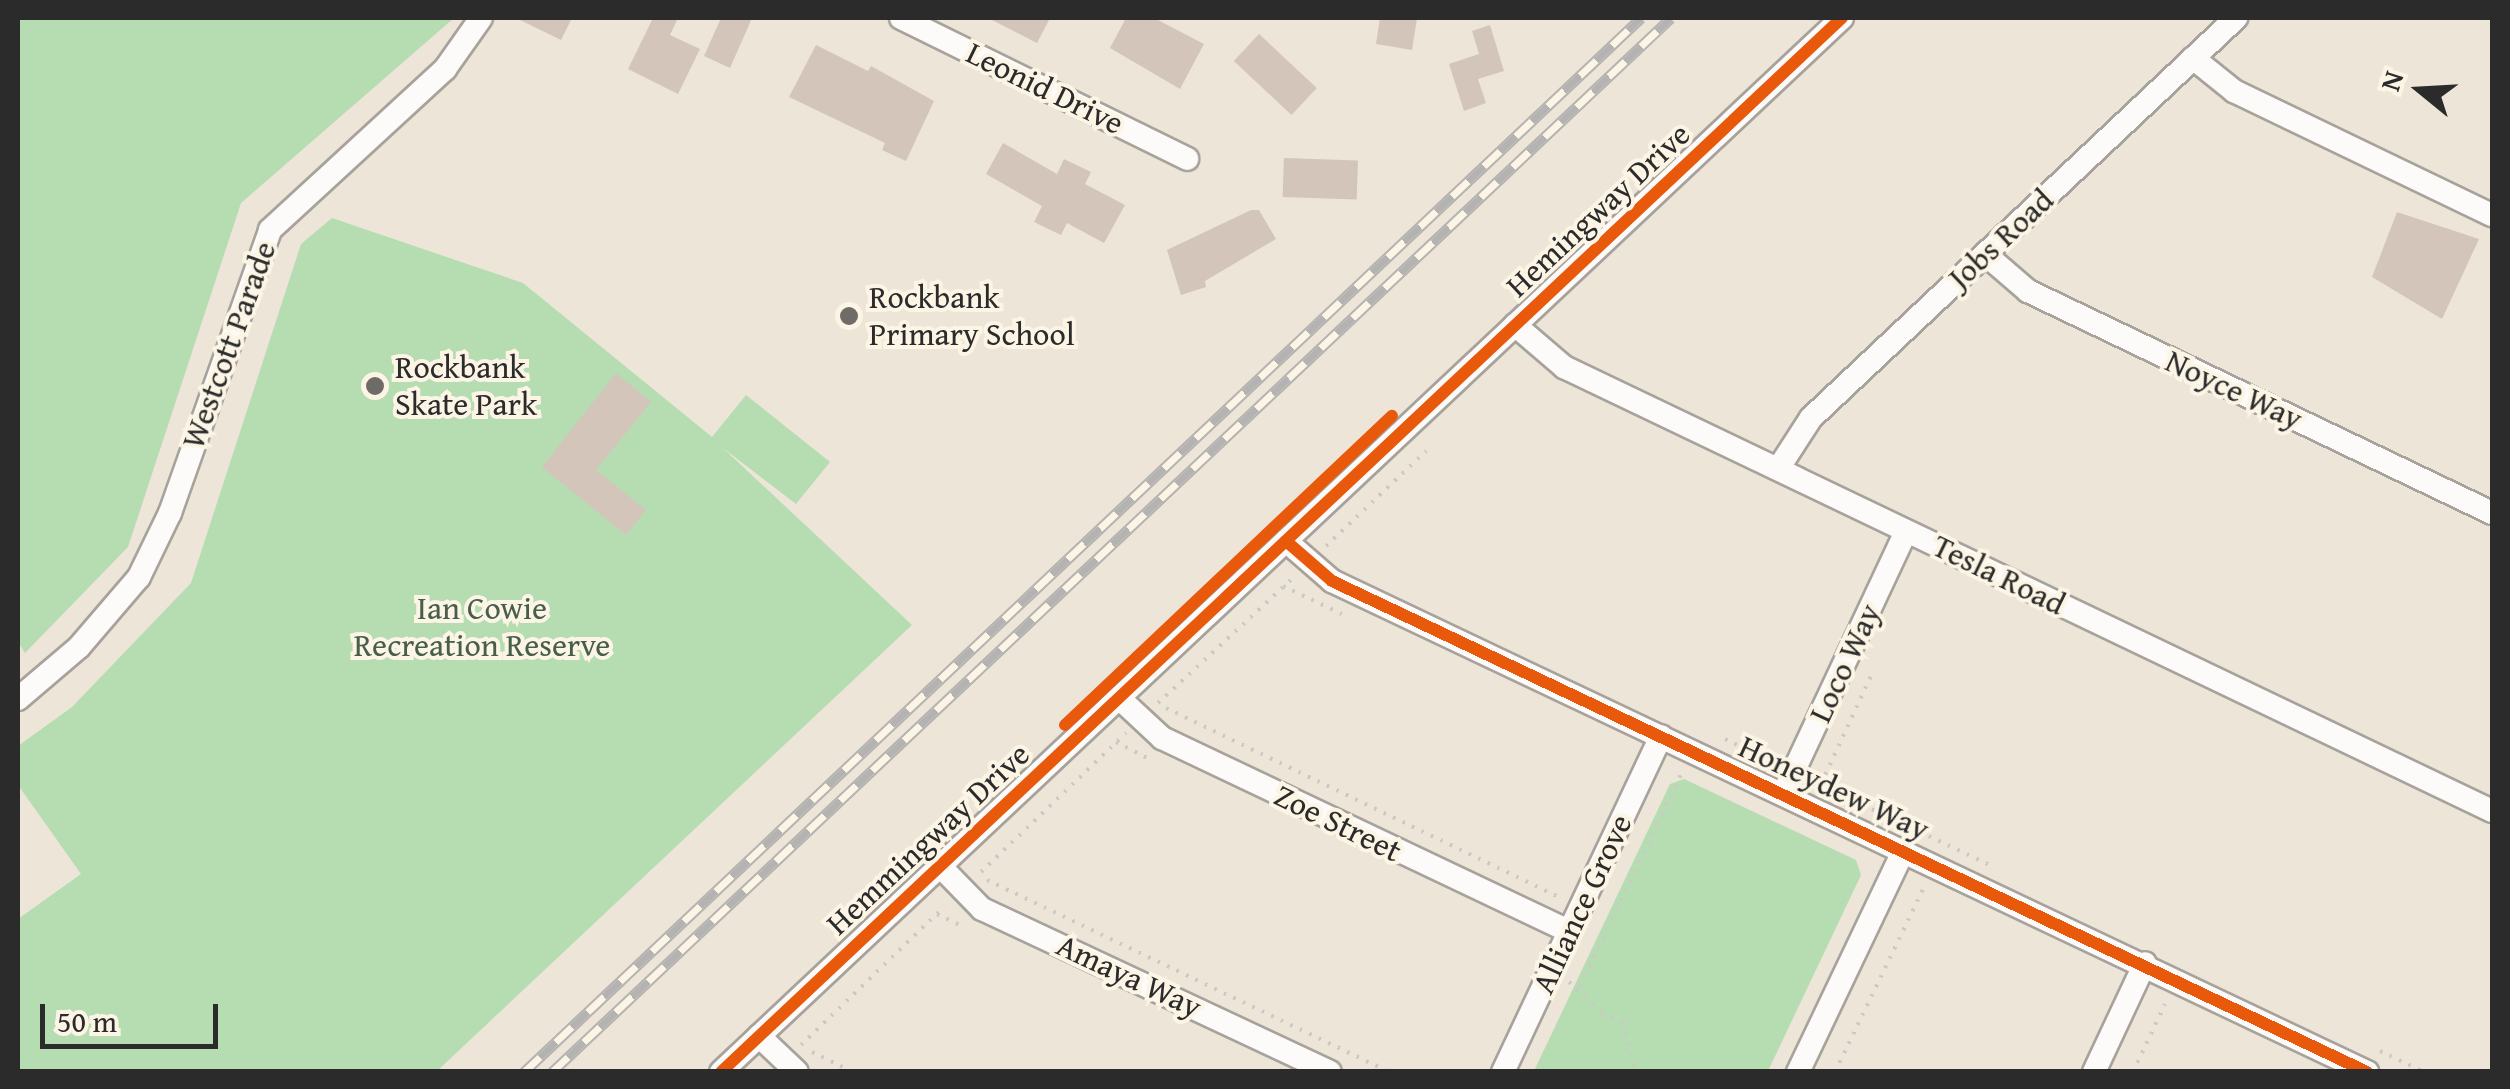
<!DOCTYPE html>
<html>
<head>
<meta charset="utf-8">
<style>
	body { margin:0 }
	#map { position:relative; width:2510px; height:1089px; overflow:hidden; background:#ede5d8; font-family:"Gentium Book Plus",serif }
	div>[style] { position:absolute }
	.green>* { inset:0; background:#b6dcb2 }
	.building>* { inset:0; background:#d3c5ba; transform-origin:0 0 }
	.path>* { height:4px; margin-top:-2px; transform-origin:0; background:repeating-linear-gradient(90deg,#cbc9c6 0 2.5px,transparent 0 10.5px) }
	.roads { filter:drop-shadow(2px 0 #a7a29b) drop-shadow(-2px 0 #a7a29b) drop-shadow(0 2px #a7a29b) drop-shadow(0 -2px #a7a29b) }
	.minor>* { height:22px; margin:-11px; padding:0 11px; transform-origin:11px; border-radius:11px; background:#fcfbf9 }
	.rail>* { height:11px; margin-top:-5.5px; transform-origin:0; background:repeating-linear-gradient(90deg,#fcf5e5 0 22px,#b4b3b1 0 44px); box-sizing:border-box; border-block:2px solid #b4b3b1 }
	.cycleway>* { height:12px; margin:-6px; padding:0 6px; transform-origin:6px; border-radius:6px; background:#e8590c }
	.dots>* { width:28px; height:28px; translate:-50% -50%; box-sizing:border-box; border:5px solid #fcf5e5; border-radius:50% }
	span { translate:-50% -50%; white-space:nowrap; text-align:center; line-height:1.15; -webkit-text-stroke:8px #fcf5e5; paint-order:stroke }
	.street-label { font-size:32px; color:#2b2b2b }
	.poi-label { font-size:32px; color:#2b2b2b }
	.left { translate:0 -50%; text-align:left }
	.park-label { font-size:32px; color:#475e4a }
	.frame { position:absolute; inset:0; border:20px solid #2b2b2b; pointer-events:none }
	.north { position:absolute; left:2370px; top:40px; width:100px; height:100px; -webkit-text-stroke:8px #fcf5e5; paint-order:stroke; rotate:288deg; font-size:28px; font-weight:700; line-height:40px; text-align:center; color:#2b2b2b }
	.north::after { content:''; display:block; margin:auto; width:35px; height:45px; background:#2b2b2b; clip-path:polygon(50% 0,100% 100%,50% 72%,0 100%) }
	.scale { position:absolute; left:40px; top:1004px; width:178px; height:45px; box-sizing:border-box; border:5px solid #2b2b2b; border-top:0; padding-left:12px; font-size:30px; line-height:35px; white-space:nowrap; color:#2b2b2b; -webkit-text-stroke:8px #fcf5e5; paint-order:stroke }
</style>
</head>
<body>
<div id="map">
	<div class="green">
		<i style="clip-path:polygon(18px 18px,454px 18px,241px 203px,128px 547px,25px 653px,18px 642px)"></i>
		<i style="clip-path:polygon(332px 218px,523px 283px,712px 437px,746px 395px,830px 462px,796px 504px,723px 448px,912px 625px,437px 1071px,18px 1071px,18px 919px,81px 874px,18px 785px,18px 746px,72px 707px,191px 583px,301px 244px)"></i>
		<i style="clip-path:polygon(1684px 779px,1856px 860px,1861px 875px,1768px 1071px,1534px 1071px,1670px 784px)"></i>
	</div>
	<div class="building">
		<i style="clip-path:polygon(516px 18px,572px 18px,561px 40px)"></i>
		<i style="clip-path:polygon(653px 18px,678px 18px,670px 35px,700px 49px,678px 94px,628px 69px)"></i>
		<i style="clip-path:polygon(721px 18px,752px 18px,730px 68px,704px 56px)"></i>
		<i style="clip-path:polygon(988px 18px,1050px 18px,1037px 43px)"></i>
		<i style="clip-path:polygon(1126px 18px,1154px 18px,1204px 44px,1180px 89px,1110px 48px)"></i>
		<i style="clip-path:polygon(1380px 18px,1417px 18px,1412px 50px,1376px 44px)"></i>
		<i style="clip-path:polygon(1490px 25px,1504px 71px,1478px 79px,1486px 103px,1464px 111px,1449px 64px,1479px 54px,1472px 31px)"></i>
		<i style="left:1259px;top:34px;width:79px;height:37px;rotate:43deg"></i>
		<i style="clip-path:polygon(816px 45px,868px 71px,871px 66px,934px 101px,906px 161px,882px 150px,885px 143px,789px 97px)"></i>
		<i style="clip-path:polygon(1003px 143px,1057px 174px,1064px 159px,1091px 172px,1085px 184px,1125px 205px,1104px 243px,1067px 223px,1061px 235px,1034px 222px,1042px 206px,986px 174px)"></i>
		<i style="left:1284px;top:158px;width:74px;height:39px;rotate:2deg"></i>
		<i style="clip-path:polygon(1251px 210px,1259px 210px,1276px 239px,1205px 281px,1206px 287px,1181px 295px,1167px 250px)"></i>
		<i style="clip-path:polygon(2397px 212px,2479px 239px,2442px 319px,2372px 277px)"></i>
		<i style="clip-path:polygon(616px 373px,651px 402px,596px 470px,646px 510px,626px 535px,542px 467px)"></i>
	</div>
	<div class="path">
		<i style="left:1326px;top:546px;width:138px;rotate:-43.5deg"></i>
		<i style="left:1283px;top:586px;width:65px;rotate:25.4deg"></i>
		<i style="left:1158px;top:703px;width:185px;rotate:-42.8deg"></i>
		<i style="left:1166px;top:708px;width:436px;rotate:25.7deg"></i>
		<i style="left:1725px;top:739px;width:55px;rotate:25.6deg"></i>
		<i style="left:1116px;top:742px;width:36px;rotate:27deg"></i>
		<i style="left:1815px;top:782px;width:196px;rotate:25.4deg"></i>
		<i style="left:1821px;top:784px;width:119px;rotate:-65.2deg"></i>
		<i style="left:981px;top:872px;width:201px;rotate:-43.8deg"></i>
		<i style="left:987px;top:880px;width:445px;rotate:25.5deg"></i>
		<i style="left:937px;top:914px;width:30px;rotate:26deg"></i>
		<i style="left:1569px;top:982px;width:45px;rotate:44.1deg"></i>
		<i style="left:1601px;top:1013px;width:25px;rotate:23deg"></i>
		<i style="left:1624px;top:1023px;width:50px;rotate:77.3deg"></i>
		<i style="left:1580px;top:986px;width:235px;rotate:-64.5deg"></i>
		<i style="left:801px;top:1045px;width:200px;rotate:-44deg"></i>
		<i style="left:2380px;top:1051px;width:49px;rotate:25.5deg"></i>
		<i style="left:812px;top:1052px;width:46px;rotate:26deg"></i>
		<i style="left:1835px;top:1072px;width:203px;rotate:-64.3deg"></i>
		<i style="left:2133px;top:1072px;width:75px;rotate:-64.8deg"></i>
	</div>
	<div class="roads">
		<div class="minor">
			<i style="left:901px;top:18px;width:319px;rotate:26.2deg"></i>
			<i style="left:2193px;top:58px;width:53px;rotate:38.8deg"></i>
			<i style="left:2234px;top:91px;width:286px;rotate:25.7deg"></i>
			<i style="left:1985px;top:254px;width:57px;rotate:40.7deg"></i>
			<i style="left:2028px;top:291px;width:514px;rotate:25.57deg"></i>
			<i style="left:1515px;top:325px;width:65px;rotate:40.6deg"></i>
			<i style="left:1564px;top:367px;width:1029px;rotate:25.57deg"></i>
			<i style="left:1778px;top:469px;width:61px;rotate:-57.1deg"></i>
			<i style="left:1811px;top:418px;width:584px;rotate:-43.26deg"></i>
			<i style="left:1286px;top:541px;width:61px;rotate:41deg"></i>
			<i style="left:1332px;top:581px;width:1146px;rotate:25.38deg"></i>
			<i style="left:1119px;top:698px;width:59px;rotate:42.9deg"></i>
			<i style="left:1162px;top:738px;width:450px;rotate:25.4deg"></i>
			<i style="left:18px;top:699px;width:80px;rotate:-40.4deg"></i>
			<i style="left:79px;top:647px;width:92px;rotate:-49.4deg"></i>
			<i style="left:139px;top:577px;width:71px;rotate:-64.2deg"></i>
			<i style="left:170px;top:513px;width:300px;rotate:-70.5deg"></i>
			<i style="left:270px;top:230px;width:238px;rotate:-42.6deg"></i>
			<i style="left:445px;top:69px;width:62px;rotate:-54.8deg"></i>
			<i style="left:1783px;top:794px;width:290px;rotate:-64.9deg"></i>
			<i style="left:940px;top:866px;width:60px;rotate:45.7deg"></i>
			<i style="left:982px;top:909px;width:384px;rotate:25.1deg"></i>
			<i style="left:759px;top:1036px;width:52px;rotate:43.5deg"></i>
			<i style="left:721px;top:1072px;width:1539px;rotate:-43.24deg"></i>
			<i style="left:1503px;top:1072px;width:371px;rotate:-64.8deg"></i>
			<i style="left:1798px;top:1072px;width:244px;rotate:-64.5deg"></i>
			<i style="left:2094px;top:1072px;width:120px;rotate:-64.9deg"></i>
		</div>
	</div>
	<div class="rail">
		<i style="left:524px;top:1072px;width:1536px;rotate:-43.34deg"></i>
		<i style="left:552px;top:1072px;width:1537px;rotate:-43.29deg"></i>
	</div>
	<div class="cycleway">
		<i style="left:1286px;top:541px;width:61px;rotate:41deg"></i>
		<i style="left:1332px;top:581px;width:1146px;rotate:25.38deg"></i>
		<i style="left:1065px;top:725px;width:450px;rotate:-43.4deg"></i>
		<i style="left:721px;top:1072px;width:1539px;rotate:-43.24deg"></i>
	</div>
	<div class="dots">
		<i style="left:849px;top:316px;background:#6f6c68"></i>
		<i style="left:375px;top:386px;background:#6f6c68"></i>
	</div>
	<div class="street-label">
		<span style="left:1045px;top:88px;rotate:26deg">Leonid Drive</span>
		<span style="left:1598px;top:210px;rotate:-43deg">Hemingway Drive</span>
		<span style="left:2001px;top:239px;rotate:-43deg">Jobs Road</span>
		<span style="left:229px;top:345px;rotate:-70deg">Westcott Parade</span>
		<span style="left:2234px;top:390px;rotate:25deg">Noyce Way</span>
		<span style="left:1999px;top:575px;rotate:26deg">Tesla Road</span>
		<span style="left:1845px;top:663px;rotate:-65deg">Loco Way</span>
		<span style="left:1834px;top:788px;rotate:25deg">Honeydew Way</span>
		<span style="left:1338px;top:823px;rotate:26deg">Zoe Street</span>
		<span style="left:928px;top:839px;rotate:-43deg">Hemmingway Drive</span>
		<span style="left:1582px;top:904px;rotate:-65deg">Alliance Grove</span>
		<span style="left:1129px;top:976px;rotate:25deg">Amaya Way</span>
	</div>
	<div class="poi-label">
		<span class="left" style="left:869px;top:316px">Rockbank<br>Primary School</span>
		<span class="left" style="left:395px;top:386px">Rockbank<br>Skate Park</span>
	</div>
	<div class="park-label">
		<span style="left:482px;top:627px">Ian Cowie<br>Recreation Reserve</span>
	</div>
	<div class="frame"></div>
	<div class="north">N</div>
	<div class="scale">50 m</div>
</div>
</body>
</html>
